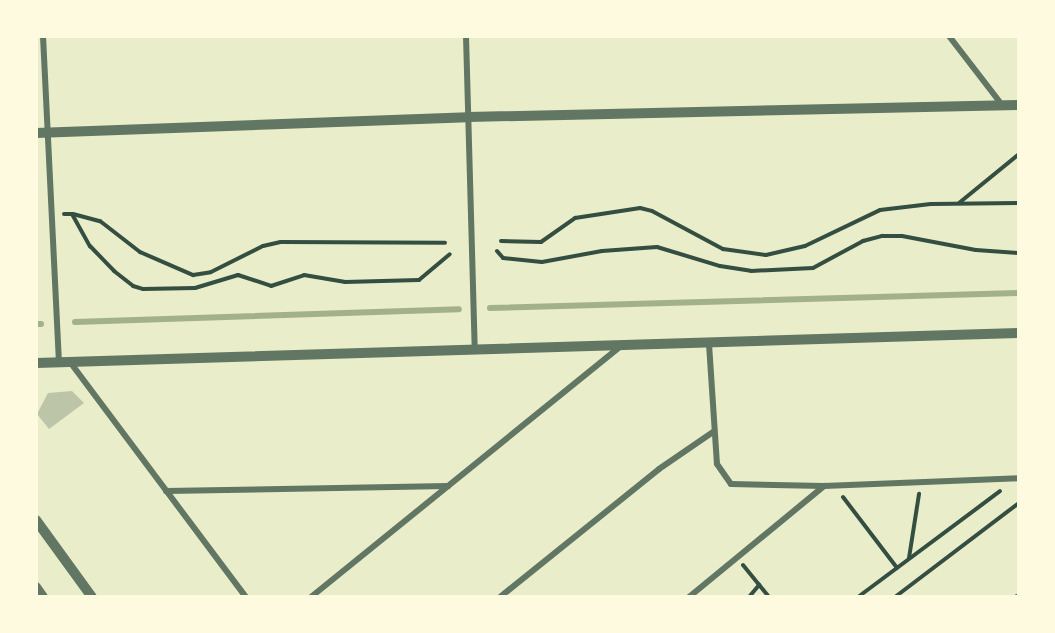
<!DOCTYPE html>
<html>
<head>
<meta charset="utf-8">
<style>
	body { margin:0 }
	#map { position:relative; width:1055px; height:633px; overflow:hidden; background:#e9edc9; font-family:Ubuntu,sans-serif }
	div>[style] { position:absolute }
	.stream>* { height:6px; margin:-3px; padding:0 3px; transform-origin:3px; border-radius:3px; background:#a3b18a }
	.building>* { inset:0; background:#bcc5a7 }
	.path>* { height:4px; margin:-2px; padding:0 2px; transform-origin:2px; border-radius:2px; background:#344e41 }
	.minor>* { height:6px; margin:-3px; padding:0 3px; transform-origin:3px; border-radius:3px; background:#617663 }
	.tertiary>* { height:10px; margin:-5px; padding:0 5px; transform-origin:5px; border-radius:5px; background:#617663 }
	span { translate:-50% -50%; white-space:nowrap; text-align:center; line-height:1.15; -webkit-text-stroke:4.5px #fefae0; paint-order:stroke }
	.frame { position:absolute; inset:0; border:38px solid #fefae0; pointer-events:none }
</style>
</head>
<body>
<div id="map">
	<div class="stream">
		<i style="left:490px;top:308px;width:529px;rotate:-1.62deg"></i>
		<i style="left:75px;top:322px;width:384px;rotate:-1.9deg"></i>
		<i style="left:36px;top:324px;width:5px"></i>
	</div>
	<div class="building">
		<i style="clip-path:polygon(72px 391px,84px 403px,49px 429px,37px 414px,48px 393px)"></i>
	</div>
	<div class="path">
		<i style="left:959px;top:203px;width:77px;rotate:-39.2deg"></i>
		<i style="left:64px;top:214px;width:8px"></i>
		<i style="left:72px;top:214px;width:37px;rotate:61deg"></i>
		<i style="left:90px;top:246px;width:35px;rotate:46deg"></i>
		<i style="left:114px;top:271px;width:24px;rotate:38deg"></i>
		<i style="left:133px;top:286px;width:10px;rotate:17deg"></i>
		<i style="left:143px;top:289px;width:52px;rotate:-1.1deg"></i>
		<i style="left:195px;top:288px;width:45px;rotate:-16.8deg"></i>
		<i style="left:238px;top:275px;width:35px;rotate:18deg"></i>
		<i style="left:271px;top:286px;width:35px;rotate:-18deg"></i>
		<i style="left:304px;top:275px;width:42px;rotate:9.7deg"></i>
		<i style="left:345px;top:282px;width:74px;rotate:-1.5deg"></i>
		<i style="left:419px;top:280px;width:40px;rotate:-40deg"></i>
		<i style="left:73px;top:214px;width:28px;rotate:15deg"></i>
		<i style="left:100px;top:221px;width:51px;rotate:37.8deg"></i>
		<i style="left:140px;top:252px;width:58px;rotate:23.5deg"></i>
		<i style="left:193px;top:275px;width:18px;rotate:-9deg"></i>
		<i style="left:211px;top:272px;width:58px;rotate:-26.6deg"></i>
		<i style="left:263px;top:246px;width:18px;rotate:-13deg"></i>
		<i style="left:281px;top:242px;width:164px;rotate:0.3deg"></i>
		<i style="left:501px;top:241px;width:40px;rotate:1.4deg"></i>
		<i style="left:541px;top:242px;width:42px;rotate:-35.2deg"></i>
		<i style="left:575px;top:218px;width:66px;rotate:-8.7deg"></i>
		<i style="left:640px;top:208px;width:12px;rotate:14deg"></i>
		<i style="left:652px;top:211px;width:81px;rotate:28.2deg"></i>
		<i style="left:723px;top:249px;width:43px;rotate:7.9deg"></i>
		<i style="left:766px;top:255px;width:40px;rotate:-13deg"></i>
		<i style="left:805px;top:246px;width:83px;rotate:-25.6deg"></i>
		<i style="left:880px;top:210px;width:51px;rotate:-6.7deg"></i>
		<i style="left:931px;top:204px;width:88px;rotate:-0.7deg"></i>
		<i style="left:497px;top:251px;width:9px;rotate:49deg"></i>
		<i style="left:503px;top:258px;width:39px;rotate:6deg"></i>
		<i style="left:542px;top:262px;width:61px;rotate:-10.4deg"></i>
		<i style="left:602px;top:251px;width:55px;rotate:-4.2deg"></i>
		<i style="left:657px;top:247px;width:66px;rotate:16.8deg"></i>
		<i style="left:720px;top:266px;width:31px;rotate:9deg"></i>
		<i style="left:751px;top:271px;width:62px;rotate:-2.8deg"></i>
		<i style="left:813px;top:268px;width:57px;rotate:-28.4deg"></i>
		<i style="left:863px;top:241px;width:20px;rotate:-15deg"></i>
		<i style="left:882px;top:236px;width:20px"></i>
		<i style="left:902px;top:236px;width:75px;rotate:10.7deg"></i>
		<i style="left:976px;top:250px;width:43px;rotate:4deg"></i>
		<i style="left:843px;top:497px;width:89px;rotate:52.7deg"></i>
		<i style="left:909px;top:558px;width:65px;rotate:-81.1deg"></i>
		<i style="left:743px;top:565px;width:41px;rotate:50.9deg"></i>
		<i style="left:749px;top:597px;width:16px;rotate:-50deg"></i>
		<i style="left:858px;top:597px;width:177px;rotate:-36.7deg"></i>
		<i style="left:895px;top:597px;width:156px;rotate:-37.2deg"></i>
	</div>
	<div class="minor">
		<i style="left:43px;top:36px;width:326px;rotate:87.2deg"></i>
		<i style="left:466px;top:36px;width:313px;rotate:88.4deg"></i>
		<i style="left:949px;top:36px;width:88px;rotate:52.4deg"></i>
		<i style="left:709px;top:344px;width:120px;rotate:86.2deg"></i>
		<i style="left:717px;top:464px;width:24px;rotate:55deg"></i>
		<i style="left:731px;top:484px;width:93px;rotate:1.2deg"></i>
		<i style="left:824px;top:486px;width:195px;rotate:-2.3deg"></i>
		<i style="left:70px;top:362px;width:294px;rotate:53.2deg"></i>
		<i style="left:166px;top:491px;width:282px;rotate:-1deg"></i>
		<i style="left:311px;top:597px;width:399px;rotate:-39deg"></i>
		<i style="left:500px;top:597px;width:204px;rotate:-38.8deg"></i>
		<i style="left:659px;top:469px;width:65px;rotate:-34.4deg"></i>
		<i style="left:689px;top:597px;width:175px;rotate:-39.4deg"></i>
		<i style="left:1017px;top:597px;width:2px;rotate:-27deg"></i>
	</div>
	<div class="tertiary">
		<i style="left:36px;top:133px;width:432px;rotate:-2.1deg"></i>
		<i style="left:468px;top:117px;width:551px;rotate:-1.25deg"></i>
		<i style="left:36px;top:363px;width:983px;rotate:-1.75deg"></i>
		<i style="left:36px;top:520px;width:95px;rotate:54deg"></i>
		<i style="left:36px;top:587px;width:12px;rotate:55deg"></i>
	</div>
	<div class="frame"></div>
</div>
</body>
</html>
